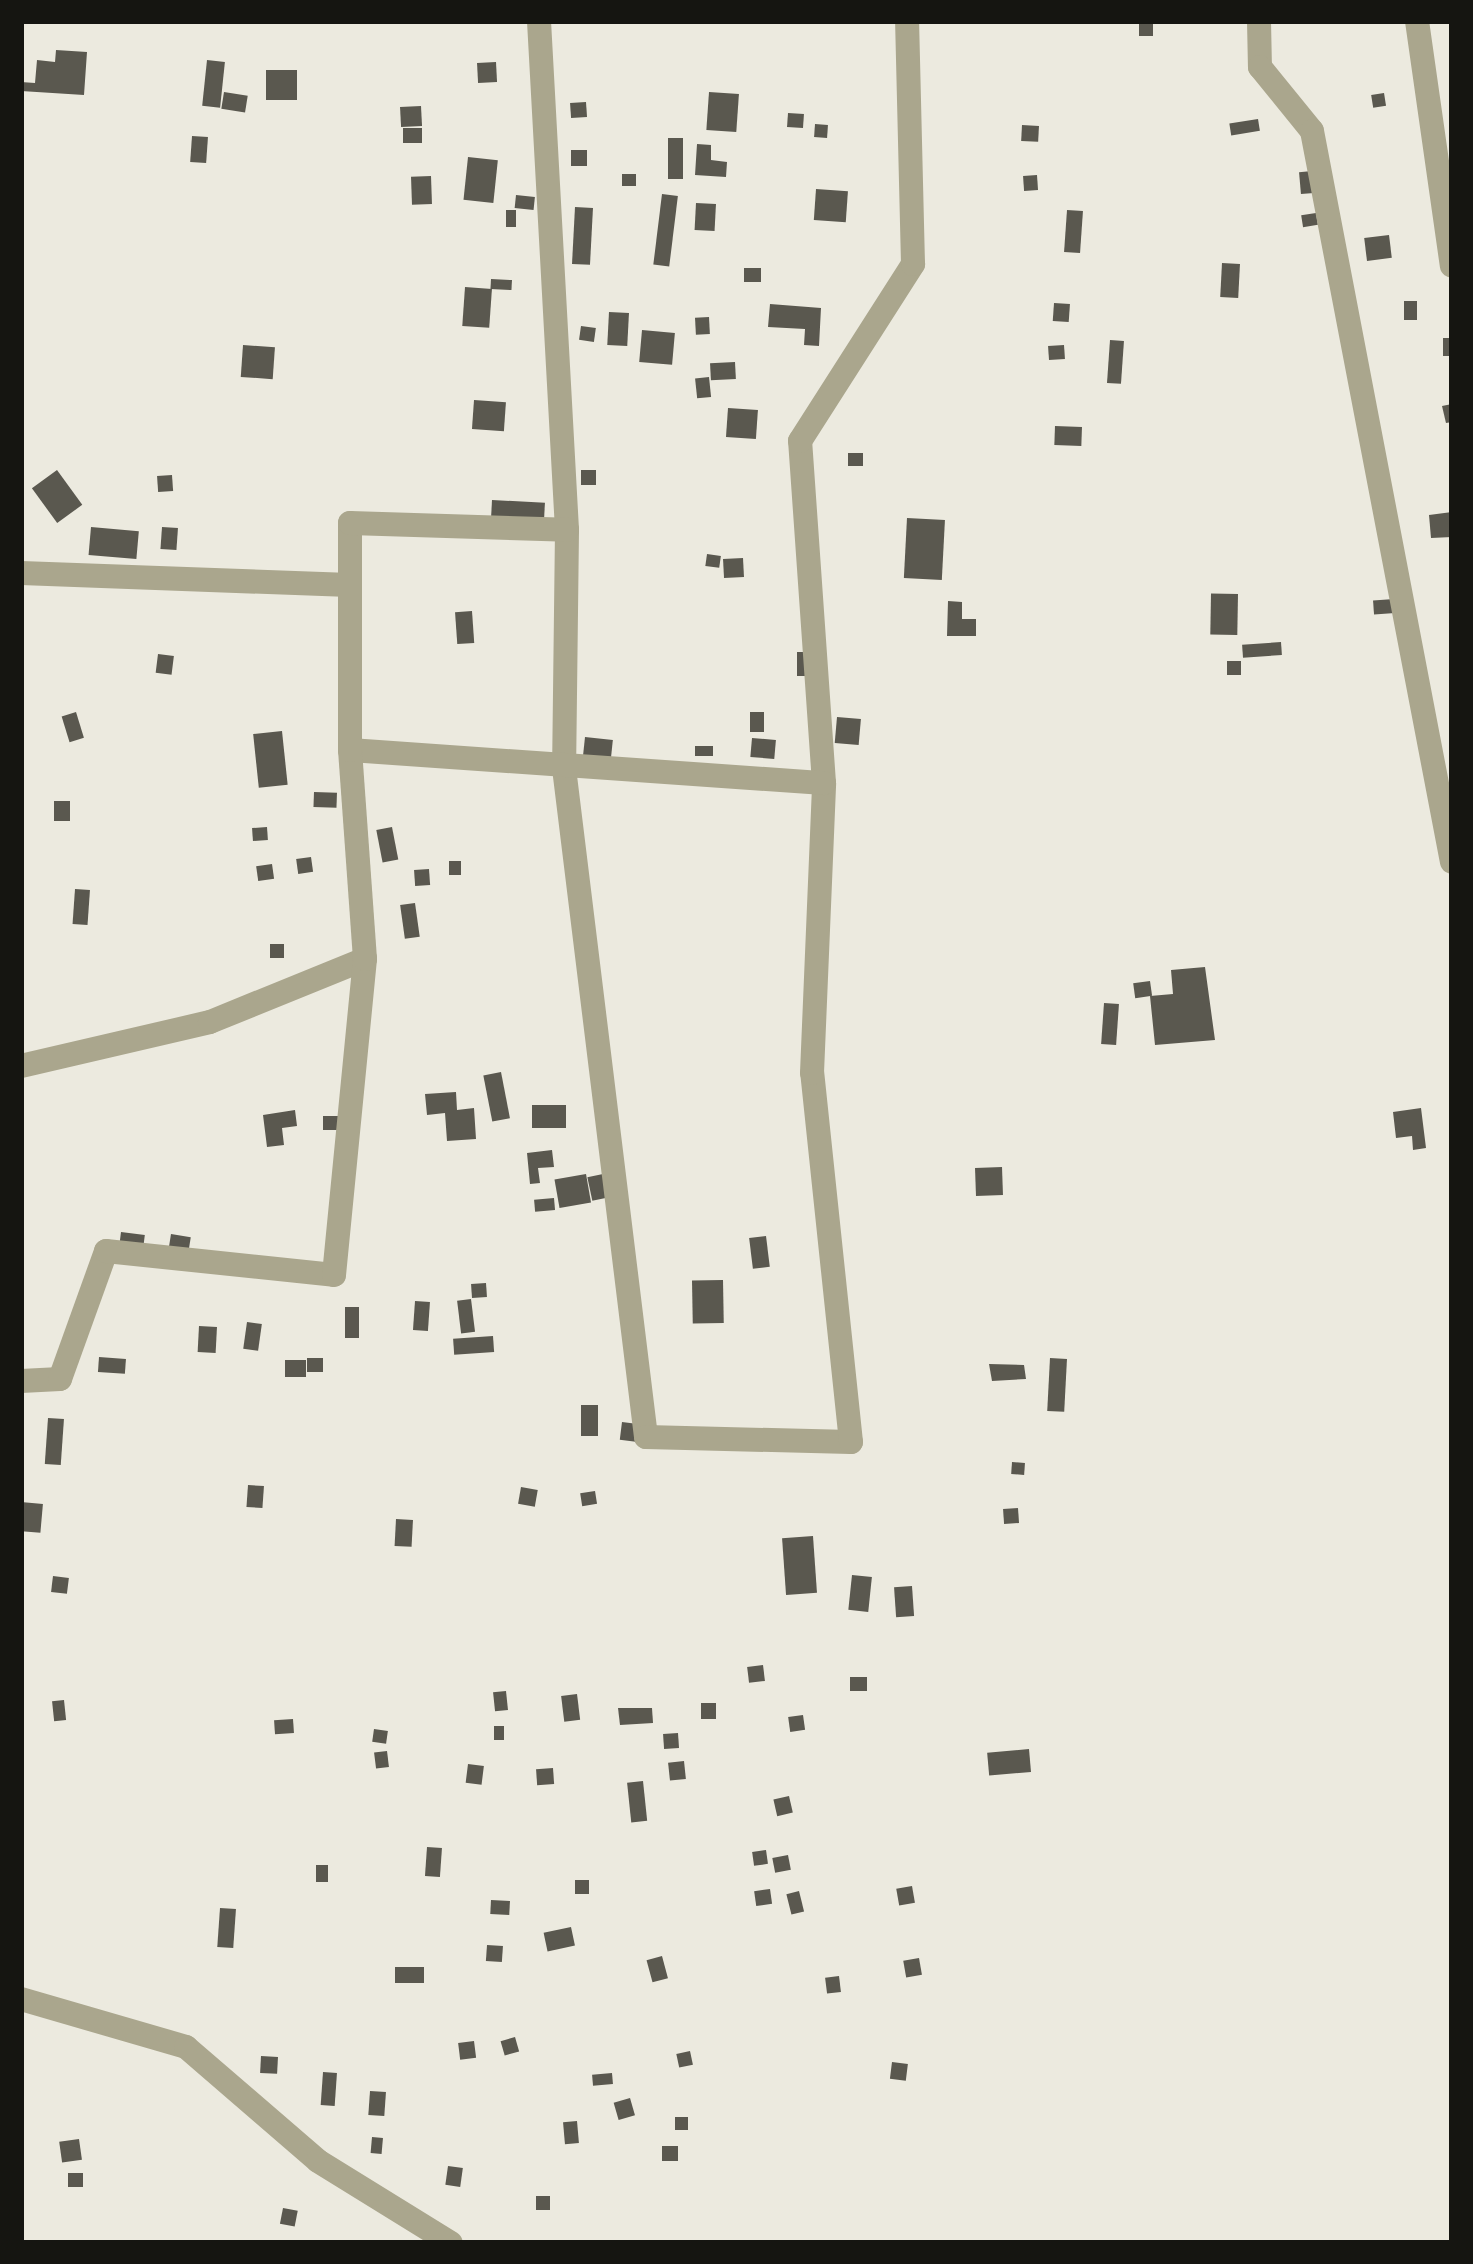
<!DOCTYPE html>
<html>
<head>
<meta charset="utf-8">
<style>
	body { margin:0 }
	#map { position:relative; width:1473px; height:2264px; overflow:hidden; background:#eceadf; font-family:"Open Sans",sans-serif }
	div>[style] { position:absolute }
	.building>* { inset:0; background:#5a584f; transform-origin:0 0 }
	.minor>* { height:24px; margin:-12px; padding:0 12px; transform-origin:12px; border-radius:12px; background:#aaa68d }
	span { translate:-50% -50%; white-space:nowrap; text-align:center; line-height:1.15; -webkit-text-stroke:12px #f9f7ec; paint-order:stroke }
	.frame { position:absolute; inset:0; border:24px solid #151511; pointer-events:none }
</style>
</head>
<body>
<div id="map">
	<div class="building">
		<i style="left:1139px;top:21px;width:14px;height:15px"></i>
		<i style="clip-path:polygon(56px 50px,87px 52px,84px 95px,21px 91px,21px 82px,35px 83px,37px 60px,55px 62px)"></i>
		<i style="left:207px;top:60px;width:18px;height:46px;rotate:6deg"></i>
		<i style="left:496px;top:62px;width:20px;height:19px;rotate:87deg"></i>
		<i style="left:266px;top:70px;width:31px;height:30px"></i>
		<i style="left:224px;top:92px;width:24px;height:17px;rotate:9deg"></i>
		<i style="left:709px;top:92px;width:30px;height:38px;rotate:4deg"></i>
		<i style="left:1384px;top:93px;width:13px;height:13px;rotate:81deg"></i>
		<i style="left:586px;top:102px;width:15px;height:16px;rotate:86deg"></i>
		<i style="left:421px;top:106px;width:20px;height:21px;rotate:87deg"></i>
		<i style="left:788px;top:113px;width:16px;height:14px;rotate:4deg"></i>
		<i style="left:1258px;top:119px;width:12px;height:29px;rotate:81deg"></i>
		<i style="left:815px;top:124px;width:13px;height:13px;rotate:4deg"></i>
		<i style="left:1022px;top:125px;width:17px;height:16px;rotate:3deg"></i>
		<i style="left:403px;top:128px;width:19px;height:15px"></i>
		<i style="left:192px;top:136px;width:16px;height:26px;rotate:4deg"></i>
		<i style="left:668px;top:138px;width:15px;height:41px"></i>
		<i style="clip-path:polygon(697px 144px,711px 145px,711px 160px,727px 162px,726px 177px,695px 175px)"></i>
		<i style="left:571px;top:150px;width:16px;height:16px"></i>
		<i style="left:468px;top:157px;width:30px;height:43px;rotate:6deg"></i>
		<i style="left:1312px;top:171px;width:22px;height:13px;rotate:85deg"></i>
		<i style="left:622px;top:174px;width:14px;height:12px"></i>
		<i style="left:1037px;top:175px;width:15px;height:14px;rotate:86deg"></i>
		<i style="left:431px;top:176px;width:28px;height:20px;rotate:88deg"></i>
		<i style="left:816px;top:189px;width:32px;height:31px;rotate:4deg"></i>
		<i style="left:662px;top:194px;width:16px;height:71px;rotate:7deg"></i>
		<i style="left:516px;top:195px;width:19px;height:13px;rotate:6deg"></i>
		<i style="left:696px;top:203px;width:20px;height:27px;rotate:3deg"></i>
		<i style="left:575px;top:207px;width:18px;height:57px;rotate:3deg"></i>
		<i style="left:506px;top:210px;width:10px;height:17px"></i>
		<i style="left:1067px;top:210px;width:16px;height:42px;rotate:4deg"></i>
		<i style="left:1316px;top:213px;width:12px;height:15px;rotate:81deg"></i>
		<i style="left:1389px;top:235px;width:23px;height:25px;rotate:83deg"></i>
		<i style="left:1222px;top:263px;width:18px;height:34px;rotate:3deg"></i>
		<i style="left:744px;top:268px;width:17px;height:14px"></i>
		<i style="left:491px;top:279px;width:21px;height:10px;rotate:3deg"></i>
		<i style="left:465px;top:287px;width:27px;height:39px;rotate:4deg"></i>
		<i style="left:1404px;top:301px;width:13px;height:19px"></i>
		<i style="left:1054px;top:303px;width:16px;height:18px;rotate:4deg"></i>
		<i style="clip-path:polygon(770px 304px,821px 308px,819px 346px,804px 345px,805px 329px,768px 327px)"></i>
		<i style="left:609px;top:312px;width:20px;height:33px;rotate:3deg"></i>
		<i style="left:709px;top:317px;width:17px;height:14px;rotate:87deg"></i>
		<i style="left:581px;top:326px;width:15px;height:14px;rotate:8deg"></i>
		<i style="left:642px;top:330px;width:33px;height:32px;rotate:5deg"></i>
		<i style="left:1443px;top:338px;width:9px;height:18px"></i>
		<i style="left:1110px;top:340px;width:14px;height:43px;rotate:4deg"></i>
		<i style="left:243px;top:345px;width:32px;height:32px;rotate:4deg"></i>
		<i style="left:1064px;top:345px;width:14px;height:16px;rotate:86deg"></i>
		<i style="left:735px;top:362px;width:17px;height:25px;rotate:87deg"></i>
		<i style="left:709px;top:377px;width:20px;height:14px;rotate:84deg"></i>
		<i style="left:474px;top:400px;width:32px;height:29px;rotate:4deg"></i>
		<i style="clip-path:polygon(1452px 404px,1452px 422px,1446px 423px,1442px 406px)"></i>
		<i style="left:728px;top:408px;width:30px;height:29px;rotate:4deg"></i>
		<i style="left:1055px;top:426px;width:27px;height:19px;rotate:2deg"></i>
		<i style="left:848px;top:453px;width:15px;height:13px"></i>
		<i style="left:57px;top:470px;width:43px;height:31px;rotate:54deg"></i>
		<i style="left:581px;top:470px;width:15px;height:15px"></i>
		<i style="left:172px;top:475px;width:16px;height:15px;rotate:86deg"></i>
		<i style="left:492px;top:500px;width:53px;height:16px;rotate:3deg"></i>
		<i style="clip-path:polygon(1452px 512px,1452px 537px,1431px 538px,1429px 515px)"></i>
		<i style="left:907px;top:518px;width:38px;height:60px;rotate:3deg"></i>
		<i style="left:91px;top:527px;width:48px;height:28px;rotate:5deg"></i>
		<i style="left:162px;top:527px;width:16px;height:22px;rotate:4deg"></i>
		<i style="left:707px;top:554px;width:14px;height:12px;rotate:8deg"></i>
		<i style="left:743px;top:558px;width:19px;height:20px;rotate:87deg"></i>
		<i style="left:1238px;top:594px;width:41px;height:27px;rotate:91deg"></i>
		<i style="left:1394px;top:599px;width:14px;height:21px;rotate:86deg"></i>
		<i style="clip-path:polygon(948px 601px,962px 602px,962px 619px,976px 619px,976px 636px,947px 636px)"></i>
		<i style="left:472px;top:611px;width:32px;height:17px;rotate:86deg"></i>
		<i style="left:1281px;top:642px;width:13px;height:39px;rotate:86deg"></i>
		<i style="left:797px;top:652px;width:13px;height:24px"></i>
		<i style="left:158px;top:654px;width:16px;height:19px;rotate:7deg"></i>
		<i style="left:1241px;top:661px;width:14px;height:14px;rotate:90deg"></i>
		<i style="left:76px;top:712px;width:27px;height:15px;rotate:73deg"></i>
		<i style="left:750px;top:712px;width:14px;height:20px"></i>
		<i style="left:837px;top:717px;width:24px;height:26px;rotate:5deg"></i>
		<i style="left:282px;top:731px;width:54px;height:29px;rotate:84deg"></i>
		<i style="left:585px;top:737px;width:28px;height:31px;rotate:6deg"></i>
		<i style="left:752px;top:738px;width:24px;height:19px;rotate:5deg"></i>
		<i style="left:695px;top:746px;width:18px;height:10px"></i>
		<i style="left:314px;top:792px;width:23px;height:15px;rotate:2deg"></i>
		<i style="left:54px;top:801px;width:16px;height:20px"></i>
		<i style="left:267px;top:827px;width:13px;height:15px;rotate:86deg"></i>
		<i style="left:392px;top:827px;width:33px;height:16px;rotate:79deg"></i>
		<i style="left:311px;top:857px;width:15px;height:15px;rotate:82deg"></i>
		<i style="left:449px;top:861px;width:12px;height:14px"></i>
		<i style="left:272px;top:864px;width:15px;height:16px;rotate:82deg"></i>
		<i style="left:429px;top:869px;width:16px;height:15px;rotate:86deg"></i>
		<i style="left:75px;top:889px;width:15px;height:35px;rotate:4deg"></i>
		<i style="left:415px;top:903px;width:34px;height:15px;rotate:82deg"></i>
		<i style="left:270px;top:944px;width:14px;height:14px"></i>
		<i style="clip-path:polygon(1205px 967px,1215px 1040px,1155px 1045px,1150px 996px,1173px 994px,1171px 970px)"></i>
		<i style="left:1150px;top:981px;width:15px;height:17px;rotate:82deg"></i>
		<i style="left:1104px;top:1003px;width:15px;height:41px;rotate:4deg"></i>
		<i style="left:501px;top:1072px;width:47px;height:18px;rotate:79deg"></i>
		<i style="clip-path:polygon(456px 1092px,457px 1110px,474px 1108px,476px 1139px,447px 1141px,445px 1113px,427px 1115px,425px 1094px)"></i>
		<i style="left:566px;top:1105px;width:23px;height:34px;rotate:90deg"></i>
		<i style="clip-path:polygon(1421px 1108px,1426px 1148px,1413px 1150px,1412px 1136px,1396px 1138px,1393px 1112px)"></i>
		<i style="clip-path:polygon(295px 1110px,297px 1126px,282px 1128px,284px 1145px,267px 1147px,263px 1115px)"></i>
		<i style="left:323px;top:1116px;width:15px;height:14px"></i>
		<i style="clip-path:polygon(552px 1150px,554px 1167px,538px 1168px,540px 1183px,530px 1184px,527px 1153px)"></i>
		<i style="left:1002px;top:1167px;width:28px;height:27px;rotate:88deg"></i>
		<i style="left:586px;top:1174px;width:29px;height:32px;rotate:80deg"></i>
		<i style="left:603px;top:1174px;width:24px;height:16px;rotate:78deg"></i>
		<i style="left:554px;top:1198px;width:12px;height:20px;rotate:85deg"></i>
		<i style="left:121px;top:1232px;width:24px;height:19px;rotate:7deg"></i>
		<i style="left:171px;top:1234px;width:20px;height:20px;rotate:9deg"></i>
		<i style="left:766px;top:1236px;width:31px;height:17px;rotate:83deg"></i>
		<i style="left:723px;top:1280px;width:43px;height:31px;rotate:89deg"></i>
		<i style="left:486px;top:1283px;width:14px;height:15px;rotate:86deg"></i>
		<i style="left:471px;top:1299px;width:33px;height:14px;rotate:83deg"></i>
		<i style="left:415px;top:1301px;width:15px;height:29px;rotate:4deg"></i>
		<i style="left:345px;top:1307px;width:14px;height:31px"></i>
		<i style="left:247px;top:1322px;width:15px;height:27px;rotate:8deg"></i>
		<i style="left:199px;top:1326px;width:18px;height:26px;rotate:3deg"></i>
		<i style="left:493px;top:1336px;width:16px;height:40px;rotate:86deg"></i>
		<i style="left:99px;top:1357px;width:27px;height:15px;rotate:4deg"></i>
		<i style="left:323px;top:1358px;width:14px;height:16px;rotate:90deg"></i>
		<i style="left:1050px;top:1358px;width:17px;height:53px;rotate:3deg"></i>
		<i style="left:285px;top:1360px;width:21px;height:17px"></i>
		<i style="clip-path:polygon(989px 1364px,1024px 1365px,1026px 1379px,992px 1381px)"></i>
		<i style="left:581px;top:1405px;width:17px;height:31px"></i>
		<i style="left:48px;top:1418px;width:16px;height:46px;rotate:4deg"></i>
		<i style="left:622px;top:1422px;width:16px;height:18px;rotate:7deg"></i>
		<i style="left:1012px;top:1462px;width:13px;height:12px;rotate:4deg"></i>
		<i style="left:248px;top:1485px;width:16px;height:22px;rotate:4deg"></i>
		<i style="left:521px;top:1487px;width:17px;height:17px;rotate:10deg"></i>
		<i style="left:595px;top:1491px;width:13px;height:15px;rotate:81deg"></i>
		<i style="left:21px;top:1502px;width:22px;height:29px;rotate:5deg"></i>
		<i style="left:1018px;top:1508px;width:15px;height:15px;rotate:86deg"></i>
		<i style="left:396px;top:1519px;width:17px;height:27px;rotate:3deg"></i>
		<i style="left:813px;top:1536px;width:57px;height:31px;rotate:86deg"></i>
		<i style="left:852px;top:1575px;width:20px;height:35px;rotate:6deg"></i>
		<i style="left:53px;top:1576px;width:16px;height:16px;rotate:7deg"></i>
		<i style="left:912px;top:1586px;width:30px;height:18px;rotate:86deg"></i>
		<i style="left:763px;top:1665px;width:16px;height:16px;rotate:83deg"></i>
		<i style="left:850px;top:1677px;width:17px;height:14px"></i>
		<i style="left:506px;top:1691px;width:19px;height:13px;rotate:84deg"></i>
		<i style="left:577px;top:1694px;width:26px;height:16px;rotate:83deg"></i>
		<i style="left:64px;top:1700px;width:20px;height:12px;rotate:84deg"></i>
		<i style="left:701px;top:1703px;width:15px;height:16px"></i>
		<i style="clip-path:polygon(618px 1708px,652px 1708px,653px 1723px,620px 1725px)"></i>
		<i style="left:803px;top:1715px;width:15px;height:15px;rotate:82deg"></i>
		<i style="left:293px;top:1719px;width:14px;height:19px;rotate:86deg"></i>
		<i style="left:494px;top:1726px;width:10px;height:14px"></i>
		<i style="left:374px;top:1729px;width:14px;height:13px;rotate:8deg"></i>
		<i style="left:678px;top:1733px;width:15px;height:15px;rotate:86deg"></i>
		<i style="left:1029px;top:1749px;width:23px;height:42px;rotate:85deg"></i>
		<i style="left:387px;top:1751px;width:16px;height:13px;rotate:83deg"></i>
		<i style="left:684px;top:1761px;width:18px;height:16px;rotate:84deg"></i>
		<i style="left:468px;top:1764px;width:16px;height:19px;rotate:7deg"></i>
		<i style="left:553px;top:1768px;width:16px;height:17px;rotate:86deg"></i>
		<i style="left:643px;top:1781px;width:40px;height:16px;rotate:84deg"></i>
		<i style="left:789px;top:1796px;width:17px;height:16px;rotate:77deg"></i>
		<i style="left:427px;top:1847px;width:15px;height:29px;rotate:4deg"></i>
		<i style="left:766px;top:1850px;width:14px;height:14px;rotate:82deg"></i>
		<i style="left:788px;top:1855px;width:15px;height:16px;rotate:79deg"></i>
		<i style="left:316px;top:1865px;width:12px;height:17px"></i>
		<i style="left:589px;top:1880px;width:14px;height:14px;rotate:90deg"></i>
		<i style="left:912px;top:1886px;width:17px;height:16px;rotate:80deg"></i>
		<i style="left:770px;top:1889px;width:15px;height:16px;rotate:82deg"></i>
		<i style="left:799px;top:1891px;width:21px;height:13px;rotate:76deg"></i>
		<i style="left:491px;top:1900px;width:19px;height:14px;rotate:3deg"></i>
		<i style="left:220px;top:1908px;width:16px;height:39px;rotate:4deg"></i>
		<i style="left:571px;top:1927px;width:19px;height:28px;rotate:78deg"></i>
		<i style="left:487px;top:1945px;width:16px;height:16px;rotate:4deg"></i>
		<i style="left:662px;top:1956px;width:23px;height:16px;rotate:75deg"></i>
		<i style="left:919px;top:1958px;width:17px;height:16px;rotate:80deg"></i>
		<i style="left:424px;top:1967px;width:16px;height:29px;rotate:90deg"></i>
		<i style="left:839px;top:1976px;width:16px;height:14px;rotate:83deg"></i>
		<i style="left:515px;top:2037px;width:15px;height:15px;rotate:74deg"></i>
		<i style="left:474px;top:2041px;width:17px;height:16px;rotate:83deg"></i>
		<i style="left:690px;top:2051px;width:14px;height:14px;rotate:78deg"></i>
		<i style="left:261px;top:2056px;width:17px;height:17px;rotate:3deg"></i>
		<i style="left:892px;top:2062px;width:16px;height:17px;rotate:7deg"></i>
		<i style="left:323px;top:2072px;width:14px;height:33px;rotate:4deg"></i>
		<i style="left:612px;top:2073px;width:11px;height:20px;rotate:85deg"></i>
		<i style="left:370px;top:2091px;width:16px;height:24px;rotate:4deg"></i>
		<i style="left:630px;top:2098px;width:18px;height:17px;rotate:74deg"></i>
		<i style="left:675px;top:2117px;width:13px;height:13px"></i>
		<i style="left:577px;top:2121px;width:22px;height:14px;rotate:85deg"></i>
		<i style="left:372px;top:2137px;width:11px;height:16px;rotate:5deg"></i>
		<i style="left:79px;top:2139px;width:21px;height:20px;rotate:82deg"></i>
		<i style="left:662px;top:2146px;width:16px;height:15px"></i>
		<i style="left:448px;top:2166px;width:15px;height:19px;rotate:8deg"></i>
		<i style="left:68px;top:2173px;width:15px;height:14px"></i>
		<i style="left:536px;top:2196px;width:14px;height:14px"></i>
		<i style="left:283px;top:2208px;width:15px;height:16px;rotate:11deg"></i>
	</div>
	<div class="minor">
		<i style="left:539px;top:21px;width:510px;rotate:86.85deg"></i>
		<i style="left:567px;top:530px;width:238px;rotate:90.7deg"></i>
		<i style="left:564px;top:768px;width:674px;rotate:83.01deg"></i>
		<i style="left:646px;top:1437px;width:205px;rotate:1.4deg"></i>
		<i style="left:851px;top:1442px;width:371px;rotate:-96deg"></i>
		<i style="left:812px;top:1073px;width:290px;rotate:-87.6deg"></i>
		<i style="left:824px;top:783px;width:343px;rotate:-94deg"></i>
		<i style="left:800px;top:441px;width:210px;rotate:-57.4deg"></i>
		<i style="left:913px;top:264px;width:243px;rotate:-91.4deg"></i>
		<i style="left:1259px;top:21px;width:46px;rotate:88.8deg"></i>
		<i style="left:1260px;top:67px;width:82px;rotate:50.9deg"></i>
		<i style="left:1312px;top:131px;width:744px;rotate:79.16deg"></i>
		<i style="left:1417px;top:21px;width:247px;rotate:81.9deg"></i>
		<i style="left:21px;top:573px;width:329px;rotate:2.1deg"></i>
		<i style="left:350px;top:750px;width:475px;rotate:4deg"></i>
		<i style="left:21px;top:1066px;width:194px;rotate:-13.1deg"></i>
		<i style="left:210px;top:1022px;width:167px;rotate:-22.1deg"></i>
		<i style="left:21px;top:1381px;width:39px;rotate:-3deg"></i>
		<i style="left:60px;top:1379px;width:136px;rotate:-70.2deg"></i>
		<i style="left:106px;top:1251px;width:229px;rotate:6deg"></i>
		<i style="left:334px;top:1275px;width:318px;rotate:-84.4deg"></i>
		<i style="left:365px;top:959px;width:210px;rotate:-94.1deg"></i>
		<i style="left:350px;top:750px;width:227px;rotate:-90deg"></i>
		<i style="left:350px;top:523px;width:217px;rotate:1.8deg"></i>
		<i style="left:21px;top:1999px;width:172px;rotate:16.2deg"></i>
		<i style="left:186px;top:2047px;width:174px;rotate:40.8deg"></i>
		<i style="left:318px;top:2161px;width:156px;rotate:31.7deg"></i>
	</div>
	<div class="frame"></div>
</div>
</body>
</html>
